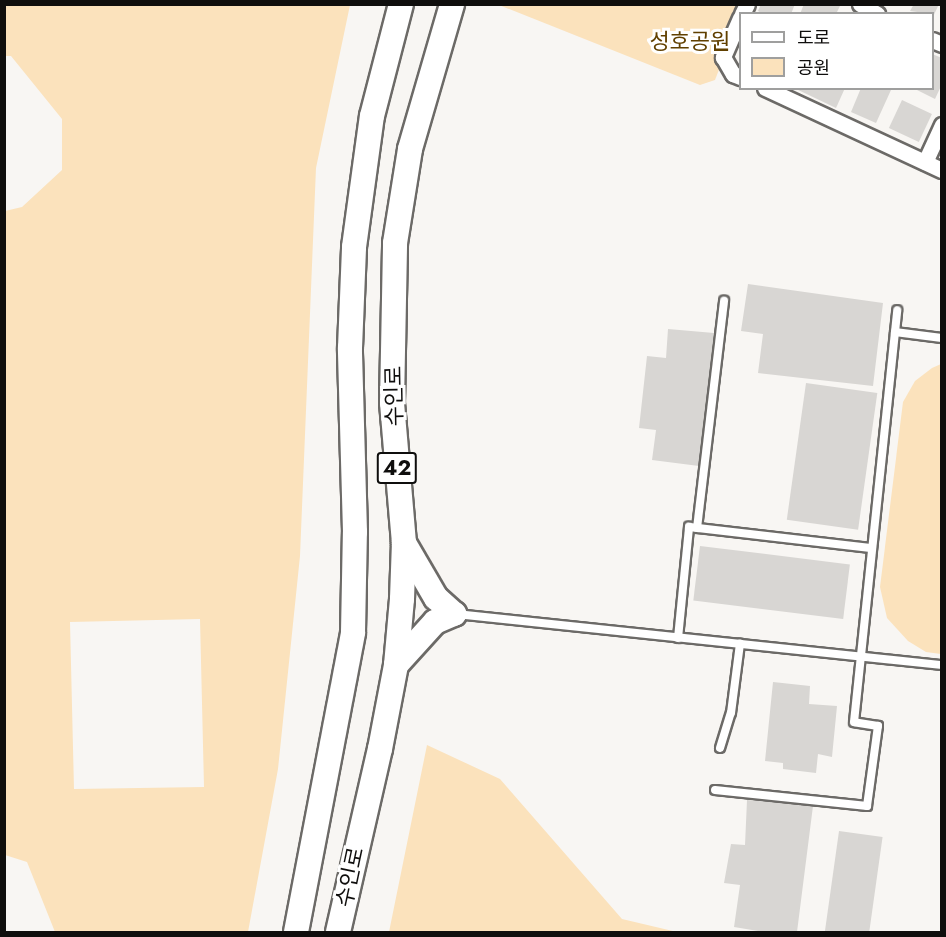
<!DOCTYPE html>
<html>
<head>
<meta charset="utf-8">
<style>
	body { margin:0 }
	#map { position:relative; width:946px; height:937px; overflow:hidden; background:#f8f6f3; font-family:Jost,"Noto Sans KR",sans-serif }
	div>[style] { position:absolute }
	.green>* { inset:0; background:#fbe2bc }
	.building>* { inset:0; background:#d8d6d3; transform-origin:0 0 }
	.roads { filter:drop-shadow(2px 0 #6c6a67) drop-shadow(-2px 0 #6c6a67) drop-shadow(0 2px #6c6a67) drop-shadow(0 -2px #6c6a67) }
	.service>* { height:8px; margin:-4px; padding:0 4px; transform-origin:4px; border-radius:4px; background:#fff }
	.minor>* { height:15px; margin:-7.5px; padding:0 7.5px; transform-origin:7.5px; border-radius:7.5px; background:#fff }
	.trunk>* { height:24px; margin:-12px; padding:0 12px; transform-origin:12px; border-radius:12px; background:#fff }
	span { translate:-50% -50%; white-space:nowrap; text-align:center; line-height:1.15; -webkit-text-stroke:6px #fff; paint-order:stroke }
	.shield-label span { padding:2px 4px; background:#fff; border:2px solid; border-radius:4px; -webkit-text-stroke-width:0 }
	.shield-label { font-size:21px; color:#0f0e0d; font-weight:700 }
	.park-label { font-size:22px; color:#614000 }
	.street-label { font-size:22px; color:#0f0e0d }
	.frame { position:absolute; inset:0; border:6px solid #0f0e0d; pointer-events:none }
	.legend { position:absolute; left:739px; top:12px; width:195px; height:78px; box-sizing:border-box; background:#fff; border:2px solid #9f9f9e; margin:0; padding:8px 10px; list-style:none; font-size:18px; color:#0f0e0d }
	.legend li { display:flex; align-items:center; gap:12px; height:30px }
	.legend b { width:30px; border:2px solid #9f9f9e }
</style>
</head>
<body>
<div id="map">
	<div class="green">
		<i style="clip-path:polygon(evenodd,5px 4px,350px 5px,316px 168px,300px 556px,278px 769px,248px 932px,55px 932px,27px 862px,5px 855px,5px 211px,22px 207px,62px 170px,62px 119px,11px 56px,5px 56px,5px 4px,200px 619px,204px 787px,74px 789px,70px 622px,200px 619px)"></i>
		<i style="clip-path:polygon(499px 5px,744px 5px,715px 80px,700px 85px)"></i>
		<i style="clip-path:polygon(941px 364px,942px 364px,941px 654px,926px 652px,908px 641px,887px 618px,880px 587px,903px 402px,915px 381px,932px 368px)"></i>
		<i style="clip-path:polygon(427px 745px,500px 779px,622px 919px,677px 932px,389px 932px)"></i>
	</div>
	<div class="building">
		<i style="clip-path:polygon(761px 4px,795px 4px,791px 14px,763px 14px,758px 11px)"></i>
		<i style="clip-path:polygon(804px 4px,841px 4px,836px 14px,800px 14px)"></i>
		<i style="clip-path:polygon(914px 4px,939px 4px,932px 19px,932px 14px,910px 11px)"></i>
		<i style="clip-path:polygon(932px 54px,942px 58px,942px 84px,935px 99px,913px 88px,932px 88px)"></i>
		<i style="clip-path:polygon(794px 88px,845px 88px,836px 108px)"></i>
		<i style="clip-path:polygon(861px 88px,891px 90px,876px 123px,851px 112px)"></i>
		<i style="left:902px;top:100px;width:33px;height:31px;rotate:25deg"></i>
		<i style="clip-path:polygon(748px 284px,883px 303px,873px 386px,758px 373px,763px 334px,741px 331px)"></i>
		<i style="clip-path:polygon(668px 329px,714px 333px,699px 466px,652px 460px,656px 430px,639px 428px,647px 356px,666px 358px)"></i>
		<i style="left:806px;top:383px;width:72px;height:138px;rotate:8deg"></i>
		<i style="left:700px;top:546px;width:151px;height:55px;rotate:7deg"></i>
		<i style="clip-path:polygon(773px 682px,810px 686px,809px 704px,837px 706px,832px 757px,818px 754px,816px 773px,783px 769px,783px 763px,765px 761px)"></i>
		<i style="clip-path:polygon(747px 800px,813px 806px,797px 932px,764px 932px,734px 927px,740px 885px,724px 883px,731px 844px,745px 845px)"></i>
		<i style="left:839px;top:831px;width:44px;height:102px;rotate:8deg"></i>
	</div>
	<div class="roads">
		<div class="service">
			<i style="left:895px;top:332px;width:47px;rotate:7.3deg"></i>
			<i style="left:697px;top:528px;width:229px;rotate:-83.2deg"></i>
			<i style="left:456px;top:614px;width:489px;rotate:6deg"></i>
			<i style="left:678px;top:638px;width:112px;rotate:-84.3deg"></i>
			<i style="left:689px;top:527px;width:183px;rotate:6.6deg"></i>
			<i style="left:720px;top:748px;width:37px;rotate:-73deg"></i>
			<i style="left:731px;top:713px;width:70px;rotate:-82.6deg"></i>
			<i style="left:715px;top:790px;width:153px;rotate:6deg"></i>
			<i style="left:867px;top:806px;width:81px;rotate:-82.2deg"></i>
			<i style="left:878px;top:726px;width:24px;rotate:-171deg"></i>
			<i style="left:854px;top:722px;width:414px;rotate:-84deg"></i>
		</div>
		<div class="minor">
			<i style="left:860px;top:4px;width:20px;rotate:30deg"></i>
			<i style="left:742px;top:14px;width:11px;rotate:-63deg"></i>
			<i style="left:740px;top:18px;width:43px;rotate:113.6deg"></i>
			<i style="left:723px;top:57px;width:20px;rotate:60deg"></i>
			<i style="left:733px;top:74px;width:8px;rotate:23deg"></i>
			<i style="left:932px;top:40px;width:11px;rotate:22deg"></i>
			<i style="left:765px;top:88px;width:195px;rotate:24.9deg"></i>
			<i style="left:925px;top:162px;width:41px;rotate:-65.3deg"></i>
		</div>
		<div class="trunk">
			<i style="left:396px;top:665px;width:58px;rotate:-47.8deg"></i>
			<i style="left:435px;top:622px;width:21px;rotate:-23deg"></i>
			<i style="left:454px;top:614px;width:24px;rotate:-138deg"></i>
			<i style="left:436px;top:598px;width:64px;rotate:-120.2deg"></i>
			<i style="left:296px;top:932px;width:305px;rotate:-79.2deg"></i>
			<i style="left:353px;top:632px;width:100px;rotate:-88.9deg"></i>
			<i style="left:355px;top:532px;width:184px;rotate:-91.6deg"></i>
			<i style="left:350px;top:348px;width:101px;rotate:-87.7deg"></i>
			<i style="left:354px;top:247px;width:132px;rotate:-82.2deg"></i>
			<i style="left:372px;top:116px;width:116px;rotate:-75.5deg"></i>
			<i style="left:338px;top:932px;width:188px;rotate:-77.1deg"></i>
			<i style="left:380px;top:749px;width:86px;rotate:-79.2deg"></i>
			<i style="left:396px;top:665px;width:66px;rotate:-84.8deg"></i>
			<i style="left:402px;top:599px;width:56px;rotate:-88deg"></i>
			<i style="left:404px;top:543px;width:141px;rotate:-94.9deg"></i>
			<i style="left:392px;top:403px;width:160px;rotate:-88.9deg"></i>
			<i style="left:395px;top:243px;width:95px;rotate:-80.9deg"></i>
			<i style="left:410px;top:149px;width:151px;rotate:-73.8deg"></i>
		</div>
	</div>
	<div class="shield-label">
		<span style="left:397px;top:468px">42</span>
	</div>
	<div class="park-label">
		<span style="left:690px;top:42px">성호공원</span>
	</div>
	<div class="street-label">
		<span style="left:394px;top:396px;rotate:-91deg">수인로</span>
		<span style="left:350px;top:877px;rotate:-78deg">수인로</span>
	</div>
	<div class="frame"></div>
	<ul class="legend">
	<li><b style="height:8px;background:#fff"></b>도로</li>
	<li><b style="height:16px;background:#fbe2bc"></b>공원</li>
	</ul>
</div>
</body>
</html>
